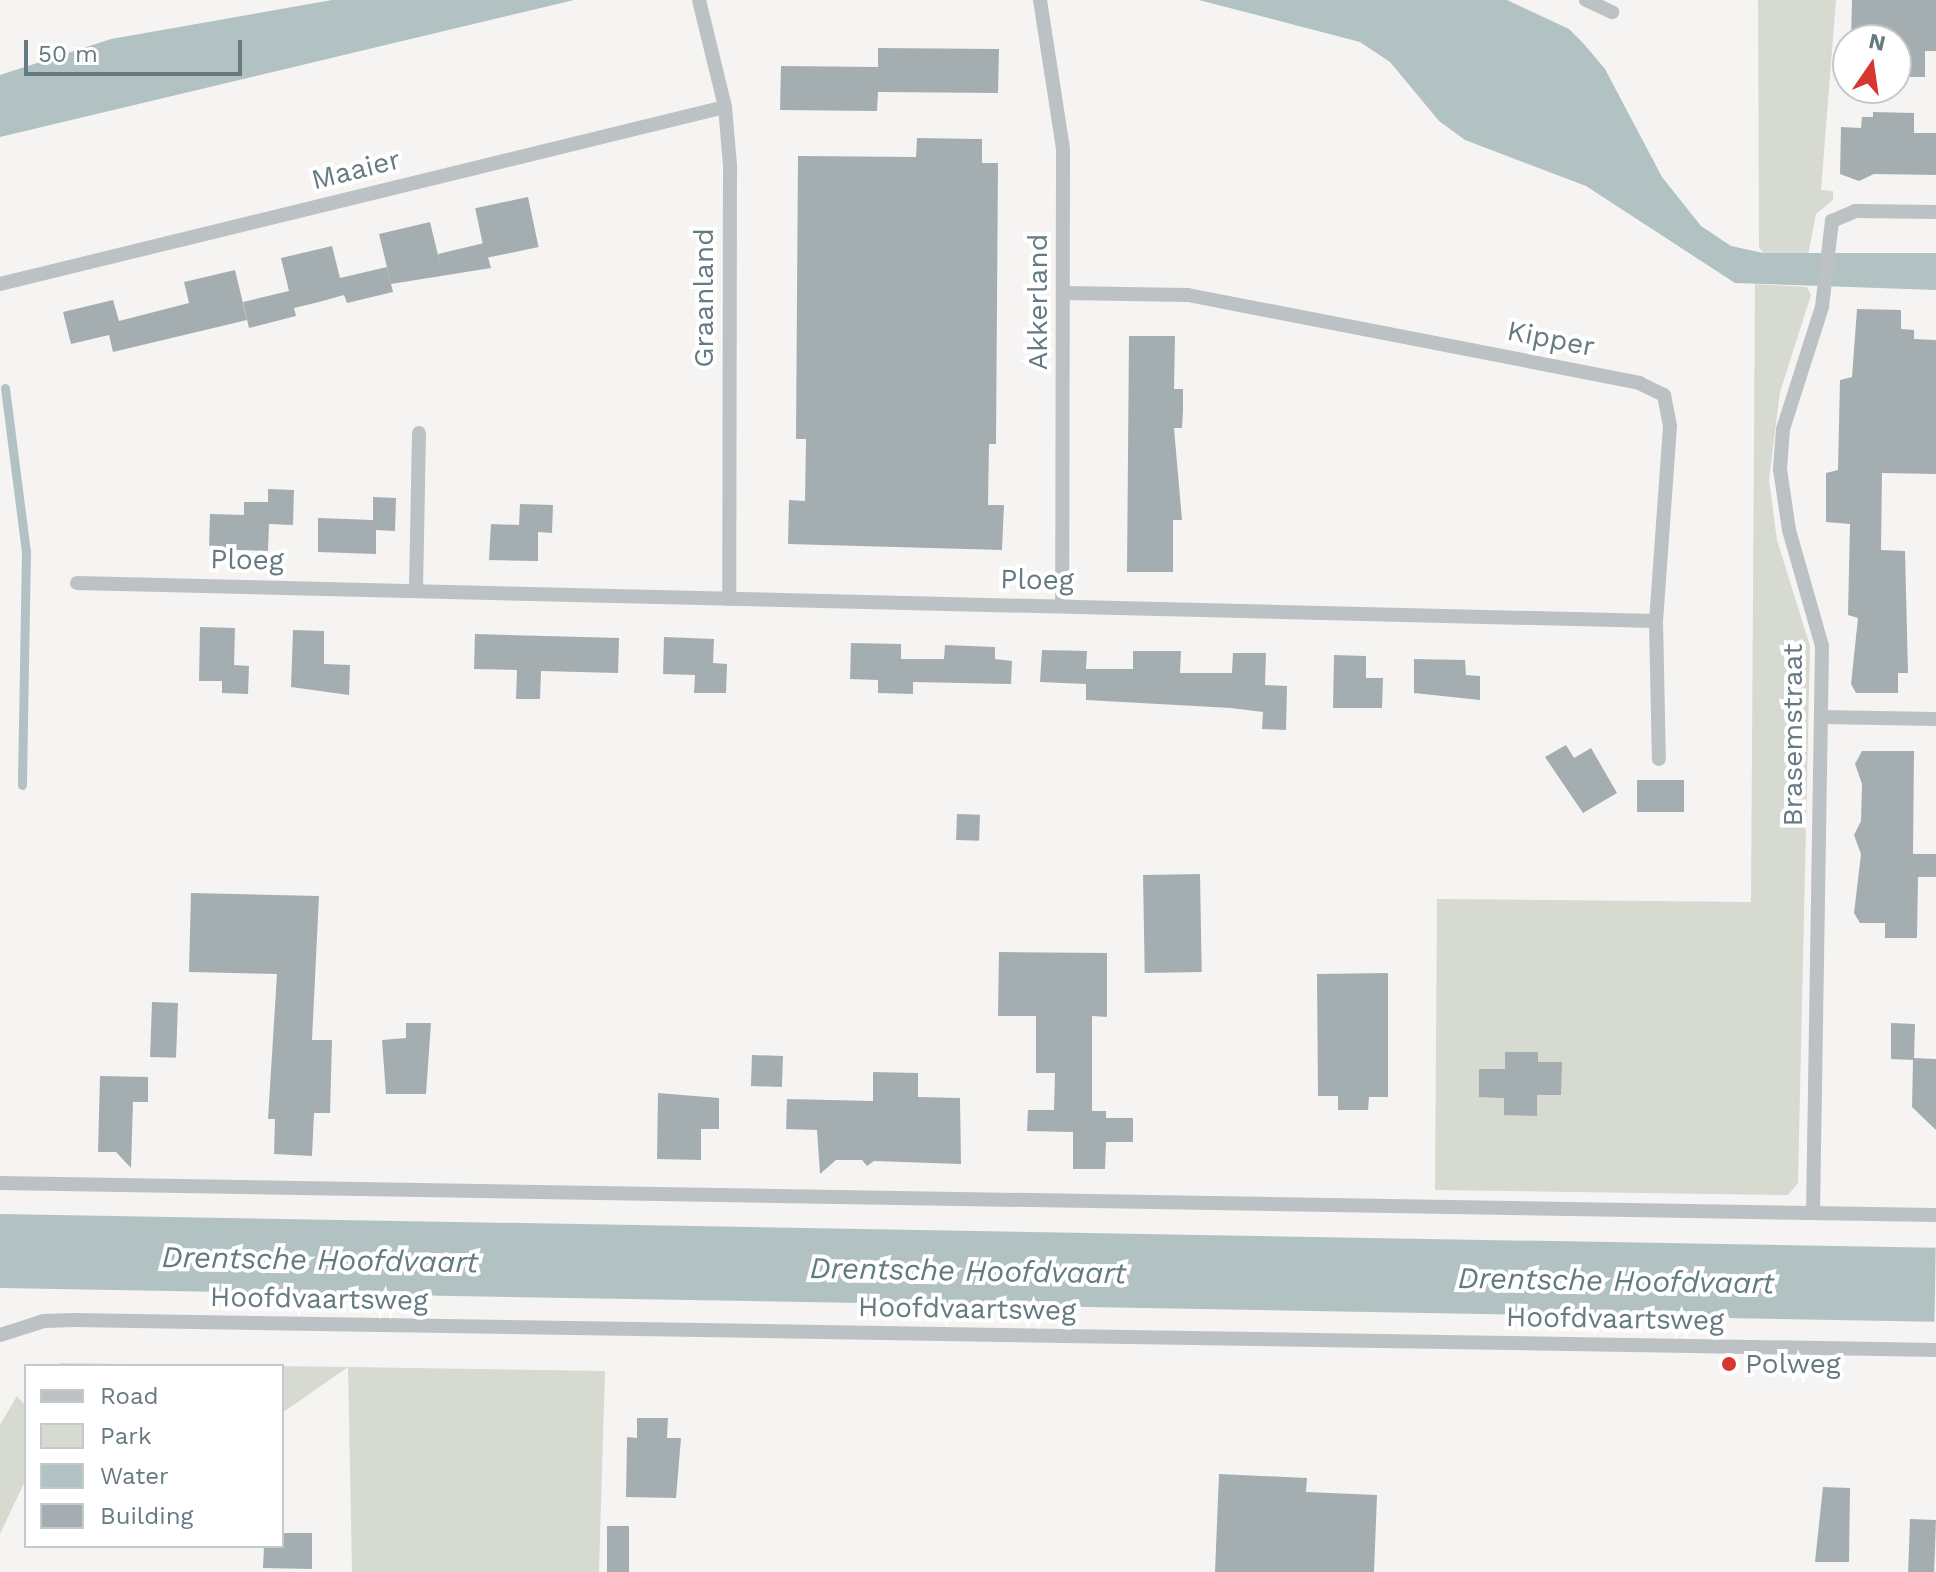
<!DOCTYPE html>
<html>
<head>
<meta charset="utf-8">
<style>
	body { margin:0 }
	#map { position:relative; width:1936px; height:1572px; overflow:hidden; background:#f5f4f2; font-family:"Work Sans",sans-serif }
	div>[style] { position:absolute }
	.green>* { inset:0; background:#d6dad1 }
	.water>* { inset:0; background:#b2c2c3; transform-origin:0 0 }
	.stream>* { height:9px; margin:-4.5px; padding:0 4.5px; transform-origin:4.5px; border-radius:4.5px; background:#b2c2c3 }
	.building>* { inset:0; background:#a4aeb1; transform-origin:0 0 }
	.minor>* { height:14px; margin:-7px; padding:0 7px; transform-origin:7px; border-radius:7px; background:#bcc1c3 }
	.dots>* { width:22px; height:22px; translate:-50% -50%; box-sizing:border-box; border:4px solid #fff; border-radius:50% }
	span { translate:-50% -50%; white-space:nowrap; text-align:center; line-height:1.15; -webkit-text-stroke:8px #fff; paint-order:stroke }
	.street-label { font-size:28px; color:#667a81 }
	.poi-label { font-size:28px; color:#667a81 }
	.left { translate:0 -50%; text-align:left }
	.water-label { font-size:30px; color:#627b7e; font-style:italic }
	.legend { position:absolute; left:24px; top:1364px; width:260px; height:184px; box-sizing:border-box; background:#fff; border:2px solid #c2cacd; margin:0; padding:10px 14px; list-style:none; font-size:24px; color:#667a81 }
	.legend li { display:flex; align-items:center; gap:16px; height:40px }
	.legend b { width:40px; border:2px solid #c2cacd }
	.north { position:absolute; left:1832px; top:24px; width:80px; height:80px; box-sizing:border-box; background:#fff; border:2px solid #c2cacd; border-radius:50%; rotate:13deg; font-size:22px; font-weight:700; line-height:32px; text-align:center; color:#667a81 }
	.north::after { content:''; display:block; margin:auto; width:28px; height:36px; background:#d73730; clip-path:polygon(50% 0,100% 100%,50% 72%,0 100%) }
	.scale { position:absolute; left:24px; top:40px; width:218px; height:36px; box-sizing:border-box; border:4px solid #667a81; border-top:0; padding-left:10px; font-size:24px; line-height:28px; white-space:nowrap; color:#667a81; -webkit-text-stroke:6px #fff; paint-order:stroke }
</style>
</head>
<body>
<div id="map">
	<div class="green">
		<i style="clip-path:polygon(1758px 0,1836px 0,1821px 190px,1833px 191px,1833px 200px,1816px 214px,1808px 255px,1763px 253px,1759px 247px)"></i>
		<i style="clip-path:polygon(1755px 284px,1807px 287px,1811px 295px,1780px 392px,1769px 480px,1777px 540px,1810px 646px,1798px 1183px,1788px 1195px,1435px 1190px,1437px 899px,1751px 902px)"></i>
		<i style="clip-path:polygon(62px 1363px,349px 1367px,605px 1371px,599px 1572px,352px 1572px,348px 1367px,282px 1413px,282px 1366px,49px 1366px)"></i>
		<i style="clip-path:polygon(17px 1396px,26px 1406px,26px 1479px,0 1534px,0 1425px)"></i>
	</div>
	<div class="water">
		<i style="clip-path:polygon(332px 0,574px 0,0 137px,0 75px,111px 39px)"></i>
		<i style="clip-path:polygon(1199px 0,1507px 0,1569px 29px,1584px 44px,1605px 69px,1662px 177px,1701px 226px,1731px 246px,1763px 253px,1936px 253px,1936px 290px,1735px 283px,1586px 186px,1465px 140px,1439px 121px,1390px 62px,1360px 42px)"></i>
		<i style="left:0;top:1214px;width:1936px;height:74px;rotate:1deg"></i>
	</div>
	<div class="stream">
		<i style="left:5px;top:388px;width:164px;rotate:82.7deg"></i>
		<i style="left:26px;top:551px;width:234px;rotate:91deg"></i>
	</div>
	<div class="building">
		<i style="clip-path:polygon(1852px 0,1936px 0,1936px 51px,1925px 51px,1925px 77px,1896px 77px,1896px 40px,1851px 40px)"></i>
		<i style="clip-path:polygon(878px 48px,999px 49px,998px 93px,878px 92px,877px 111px,780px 110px,781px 66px,878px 67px)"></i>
		<i style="clip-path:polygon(1873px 112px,1914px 113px,1914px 133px,1936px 133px,1936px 175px,1874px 174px,1859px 181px,1840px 174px,1841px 127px,1861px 128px,1862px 117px,1873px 117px)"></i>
		<i style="clip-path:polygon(917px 138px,982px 139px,982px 163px,998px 163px,996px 444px,989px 444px,988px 505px,1004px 505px,1002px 550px,788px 544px,789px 500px,805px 501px,806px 439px,796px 439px,798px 156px,916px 157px)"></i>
		<i style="left:528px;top:197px;width:51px;height:54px;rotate:78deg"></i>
		<i style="clip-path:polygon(430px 222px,441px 267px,438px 254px,484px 243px,491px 268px,391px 284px,379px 234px)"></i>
		<i style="clip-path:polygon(332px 246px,340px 278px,387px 267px,393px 292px,347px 303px,344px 295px,319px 302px,294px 308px,296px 316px,249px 328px,243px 302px,289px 291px,281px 258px)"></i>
		<i style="clip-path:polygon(235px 270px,247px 320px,113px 352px,109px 335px,71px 344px,63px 312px,113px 300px,119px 321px,189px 303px,184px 282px)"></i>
		<i style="clip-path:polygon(1857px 309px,1901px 310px,1901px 329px,1914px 330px,1914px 339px,1936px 340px,1936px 474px,1882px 473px,1881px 550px,1905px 551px,1908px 673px,1898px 673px,1898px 693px,1856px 693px,1851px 684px,1858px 618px,1848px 615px,1850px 524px,1826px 522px,1826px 473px,1838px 470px,1840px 380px,1852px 377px)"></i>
		<i style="clip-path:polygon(1129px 336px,1175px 336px,1174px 389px,1183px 389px,1183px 411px,1182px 428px,1174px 428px,1182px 520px,1173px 520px,1173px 572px,1127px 572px)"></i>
		<i style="clip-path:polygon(268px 489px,294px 490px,293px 525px,269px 524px,268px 551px,209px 549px,210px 514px,244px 515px,244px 502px,268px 502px)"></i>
		<i style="clip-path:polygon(373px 497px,396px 498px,395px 531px,376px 530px,376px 554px,318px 552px,318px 518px,373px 520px)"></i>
		<i style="clip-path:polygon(520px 504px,553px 505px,552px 533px,538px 532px,538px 561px,489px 560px,491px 524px,519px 525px)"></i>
		<i style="clip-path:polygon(200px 627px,235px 628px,234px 665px,249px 666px,248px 694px,222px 693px,222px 681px,199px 681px)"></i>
		<i style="clip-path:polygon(293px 630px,324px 631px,324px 664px,350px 665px,349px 695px,291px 687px)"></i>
		<i style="clip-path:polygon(475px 634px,619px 638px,618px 673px,541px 671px,540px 699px,516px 699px,517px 670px,474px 669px)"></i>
		<i style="clip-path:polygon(664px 637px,714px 639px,713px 663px,727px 664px,726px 693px,694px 693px,695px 675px,663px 674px)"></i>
		<i style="clip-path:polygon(851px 643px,901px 644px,901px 659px,944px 659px,945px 645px,995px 647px,995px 659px,1012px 661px,1011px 684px,913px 682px,913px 694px,878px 693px,878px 680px,850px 679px)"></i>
		<i style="clip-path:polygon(1042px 650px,1087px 651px,1086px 669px,1133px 669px,1133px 651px,1181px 651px,1180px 673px,1232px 673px,1233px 653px,1266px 653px,1265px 685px,1287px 686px,1286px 730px,1262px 729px,1263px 712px,1231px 708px,1086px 700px,1086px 684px,1040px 682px)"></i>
		<i style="clip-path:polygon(1334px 655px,1366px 656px,1366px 678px,1383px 678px,1382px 708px,1333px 708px)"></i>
		<i style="clip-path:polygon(1414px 659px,1465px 660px,1466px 675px,1480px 676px,1480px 700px,1414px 693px)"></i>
		<i style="clip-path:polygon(1566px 745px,1574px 758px,1591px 748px,1617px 793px,1583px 813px,1545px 757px)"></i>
		<i style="clip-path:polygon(1862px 751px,1914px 751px,1913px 854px,1936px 854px,1936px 877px,1918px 877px,1917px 938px,1885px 938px,1885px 923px,1860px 923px,1854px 913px,1861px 854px,1854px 835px,1861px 821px,1862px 784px,1855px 764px)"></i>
		<i style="left:1637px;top:780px;width:47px;height:32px"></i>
		<i style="left:957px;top:814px;width:23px;height:26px;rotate:2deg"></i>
		<i style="left:1200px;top:874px;width:98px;height:57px;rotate:89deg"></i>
		<i style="clip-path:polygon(191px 893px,319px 896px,312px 1040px,332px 1040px,330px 1113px,314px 1113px,312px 1156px,274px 1154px,275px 1119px,268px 1119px,277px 974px,189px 972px)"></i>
		<i style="clip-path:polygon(999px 952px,1107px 953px,1107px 1017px,1092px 1016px,1092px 1111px,1106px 1111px,1106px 1118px,1133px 1118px,1133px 1142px,1106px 1142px,1105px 1169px,1073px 1169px,1073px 1132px,1027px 1131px,1028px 1110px,1054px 1110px,1055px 1073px,1036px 1073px,1036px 1016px,998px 1016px)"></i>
		<i style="clip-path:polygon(1388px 973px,1388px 1097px,1369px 1097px,1368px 1110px,1338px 1110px,1338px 1096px,1318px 1096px,1317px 974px)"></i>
		<i style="left:152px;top:1002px;width:26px;height:55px;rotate:2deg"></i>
		<i style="clip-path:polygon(406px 1023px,431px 1023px,426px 1094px,386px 1094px,382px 1040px,406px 1038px)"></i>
		<i style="clip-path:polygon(1891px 1023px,1915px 1024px,1914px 1058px,1936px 1059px,1936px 1130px,1912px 1107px,1913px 1060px,1891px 1059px)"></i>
		<i style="clip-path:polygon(1505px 1052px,1538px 1052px,1538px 1062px,1562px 1062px,1561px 1095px,1537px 1095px,1537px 1116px,1504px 1115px,1504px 1098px,1479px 1097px,1479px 1069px,1505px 1069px)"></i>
		<i style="left:752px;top:1055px;width:31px;height:31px;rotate:2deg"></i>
		<i style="clip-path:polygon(873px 1072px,918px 1073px,918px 1097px,960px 1098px,961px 1164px,874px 1161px,867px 1166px,862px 1160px,836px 1160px,820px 1174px,817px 1130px,786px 1129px,787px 1099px,873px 1101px)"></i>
		<i style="clip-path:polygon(100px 1076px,148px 1077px,148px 1102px,133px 1102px,131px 1168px,116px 1152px,98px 1152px)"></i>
		<i style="clip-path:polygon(658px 1093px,719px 1098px,719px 1129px,701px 1129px,701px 1160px,657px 1159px)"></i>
		<i style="clip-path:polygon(637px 1418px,668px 1418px,667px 1438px,681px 1438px,676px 1498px,626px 1497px,627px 1437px,637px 1438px)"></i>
		<i style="clip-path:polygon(1219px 1474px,1307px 1478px,1306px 1492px,1377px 1495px,1374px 1572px,1215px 1572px)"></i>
		<i style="clip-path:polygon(1823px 1487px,1850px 1488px,1849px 1562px,1815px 1562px)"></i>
		<i style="left:1910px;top:1519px;width:26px;height:53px;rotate:2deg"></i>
		<i style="left:607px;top:1526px;width:22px;height:46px"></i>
		<i style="clip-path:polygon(282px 1533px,312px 1533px,312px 1569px,263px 1568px,264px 1546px,282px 1546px)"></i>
	</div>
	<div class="minor">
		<i style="left:699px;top:0;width:110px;rotate:76.3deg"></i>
		<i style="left:725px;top:107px;width:58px;rotate:85.1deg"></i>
		<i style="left:730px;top:165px;width:434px;rotate:90.1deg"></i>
		<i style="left:1040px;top:0;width:151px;rotate:81.2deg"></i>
		<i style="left:1063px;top:149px;width:457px;rotate:90.1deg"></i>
		<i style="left:1586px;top:0;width:29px;rotate:25deg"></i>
		<i style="left:0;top:284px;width:746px;rotate:-13.72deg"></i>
		<i style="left:1064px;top:293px;width:124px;rotate:0.9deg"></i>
		<i style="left:1188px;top:295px;width:460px;rotate:11deg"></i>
		<i style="left:1639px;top:383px;width:28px;rotate:26deg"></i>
		<i style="left:1664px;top:395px;width:32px;rotate:79deg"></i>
		<i style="left:1670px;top:426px;width:196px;rotate:94.1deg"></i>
		<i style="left:1656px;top:621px;width:138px;rotate:88.8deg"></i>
		<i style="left:77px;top:583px;width:1579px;rotate:1.38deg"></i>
		<i style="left:416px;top:589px;width:156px;rotate:-88.9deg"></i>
		<i style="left:1821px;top:717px;width:115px;rotate:1deg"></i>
		<i style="left:0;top:1183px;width:1936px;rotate:0.95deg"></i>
		<i style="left:1813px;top:1213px;width:567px;rotate:-89.09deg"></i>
		<i style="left:1822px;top:646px;width:121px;rotate:-105.9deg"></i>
		<i style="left:1789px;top:530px;width:62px;rotate:-98.4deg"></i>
		<i style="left:1780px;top:469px;width:40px;rotate:-85.7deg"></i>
		<i style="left:1783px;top:429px;width:128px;rotate:-72.3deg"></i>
		<i style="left:1822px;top:307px;width:87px;rotate:-83.4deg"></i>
		<i style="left:1832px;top:221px;width:25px;rotate:-23deg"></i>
		<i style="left:1855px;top:211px;width:81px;rotate:0.7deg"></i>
		<i style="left:0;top:1335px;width:46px;rotate:-17.7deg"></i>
		<i style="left:44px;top:1321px;width:30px;rotate:-2deg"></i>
		<i style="left:74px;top:1320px;width:1862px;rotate:0.92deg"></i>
	</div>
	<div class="dots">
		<i style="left:1729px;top:1364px;background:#d73730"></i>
	</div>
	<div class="street-label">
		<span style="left:356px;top:170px;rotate:-14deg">Maaier</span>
		<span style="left:704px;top:298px;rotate:-90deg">Graanland</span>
		<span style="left:1038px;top:302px;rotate:-90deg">Akkerland</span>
		<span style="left:1551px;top:339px;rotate:11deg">Kipper</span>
		<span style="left:247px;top:560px;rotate:1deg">Ploeg</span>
		<span style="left:1037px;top:580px;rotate:1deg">Ploeg</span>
		<span style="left:1793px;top:735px;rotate:-90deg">Brasemstraat</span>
		<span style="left:319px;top:1299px;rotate:1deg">Hoofdvaartsweg</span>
		<span style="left:967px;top:1309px;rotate:1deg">Hoofdvaartsweg</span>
		<span style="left:1615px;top:1319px;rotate:1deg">Hoofdvaartsweg</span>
	</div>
	<div class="poi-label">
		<span class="left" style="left:1745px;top:1364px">Polweg</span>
	</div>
	<div class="water-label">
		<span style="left:320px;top:1260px;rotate:1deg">Drentsche Hoofdvaart</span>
		<span style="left:968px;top:1271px;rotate:1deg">Drentsche Hoofdvaart</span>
		<span style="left:1616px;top:1281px;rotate:1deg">Drentsche Hoofdvaart</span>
	</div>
	<ul class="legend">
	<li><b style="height:10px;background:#bcc1c3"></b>Road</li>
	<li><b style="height:22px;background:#d6dad1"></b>Park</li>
	<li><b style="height:22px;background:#b2c2c3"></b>Water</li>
	<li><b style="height:22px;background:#a4aeb1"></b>Building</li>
	</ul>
	<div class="north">N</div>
	<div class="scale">50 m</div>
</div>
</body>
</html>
